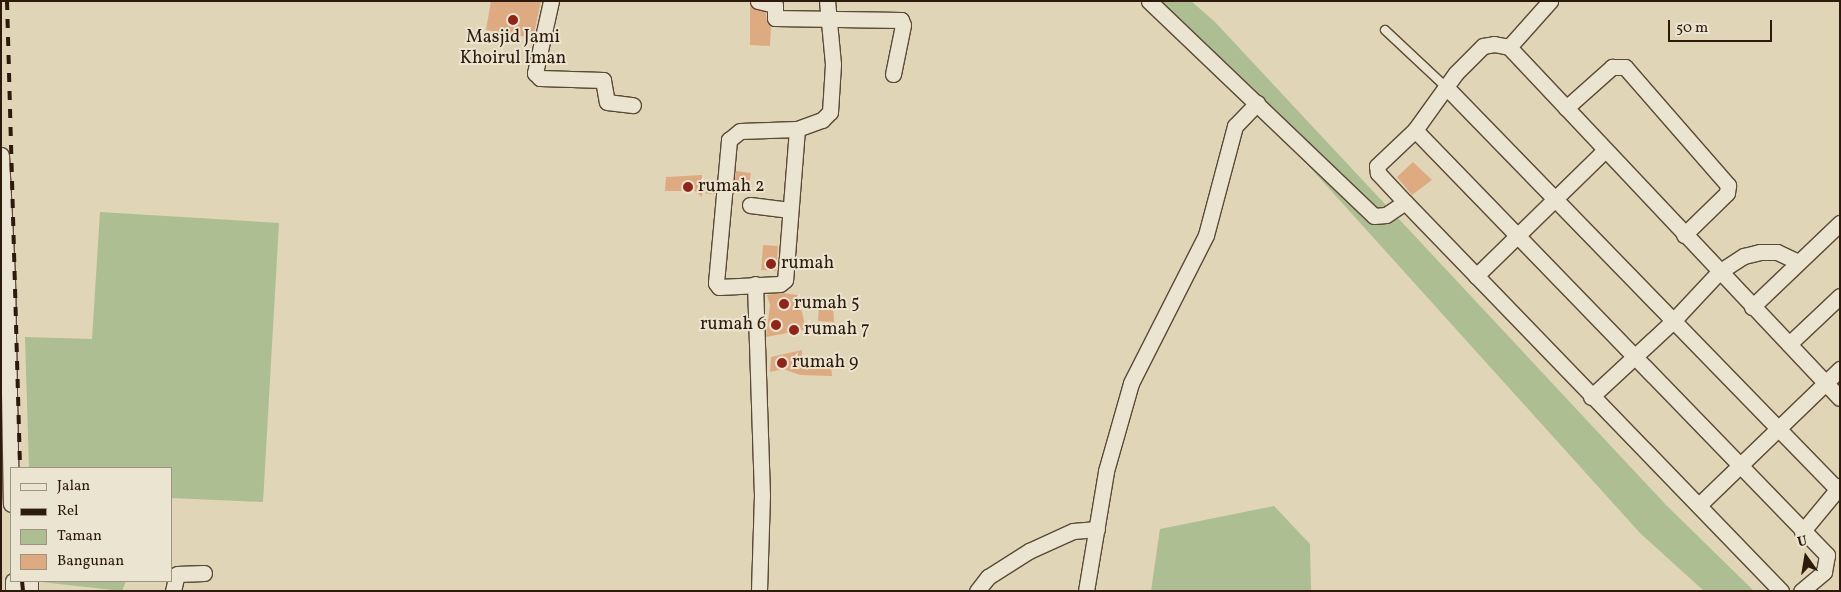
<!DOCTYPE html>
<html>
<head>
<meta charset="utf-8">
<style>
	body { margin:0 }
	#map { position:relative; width:1841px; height:592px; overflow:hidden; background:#e0d5b6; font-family:Vollkorn,serif }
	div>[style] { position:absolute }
	.green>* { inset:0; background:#adbe92 }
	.building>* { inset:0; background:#deaa82; transform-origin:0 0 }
	.roads { filter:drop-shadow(1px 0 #5a4936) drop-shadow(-1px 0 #5a4936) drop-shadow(0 1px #5a4936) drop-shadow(0 -1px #5a4936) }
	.service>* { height:8px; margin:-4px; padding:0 4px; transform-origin:4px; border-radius:4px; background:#ebe4d0 }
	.minor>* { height:15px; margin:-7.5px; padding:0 7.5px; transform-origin:7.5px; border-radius:7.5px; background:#ebe4d0 }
	.rail>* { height:4px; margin-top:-2px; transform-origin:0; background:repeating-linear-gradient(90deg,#2e1a0c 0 9px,transparent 0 18px) }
	.dots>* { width:14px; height:14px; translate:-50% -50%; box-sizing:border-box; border:2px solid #ebe4d0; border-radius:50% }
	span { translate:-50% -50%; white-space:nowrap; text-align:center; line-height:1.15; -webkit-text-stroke:4px #ebe4d0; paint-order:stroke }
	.poi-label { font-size:18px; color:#2e1a0c }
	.left { translate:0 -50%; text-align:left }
	.right { translate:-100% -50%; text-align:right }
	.frame { position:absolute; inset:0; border:2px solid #2e1a0c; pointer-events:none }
	.legend { position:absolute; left:10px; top:467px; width:162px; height:115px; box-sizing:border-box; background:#ebe4d0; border:1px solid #9f9382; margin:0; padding:6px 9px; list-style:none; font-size:15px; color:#2e1a0c }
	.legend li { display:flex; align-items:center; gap:10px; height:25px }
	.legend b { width:25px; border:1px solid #9f9382 }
	.north { position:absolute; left:1781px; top:532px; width:50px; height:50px; -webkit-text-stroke:4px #ebe4d0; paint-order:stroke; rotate:347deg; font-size:14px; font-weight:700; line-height:20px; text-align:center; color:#2e1a0c }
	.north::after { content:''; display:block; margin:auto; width:18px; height:22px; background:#2e1a0c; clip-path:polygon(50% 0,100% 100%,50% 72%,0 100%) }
	.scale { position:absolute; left:1668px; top:20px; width:104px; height:22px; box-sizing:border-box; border:2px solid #2e1a0c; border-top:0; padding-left:6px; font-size:15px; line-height:18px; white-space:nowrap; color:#2e1a0c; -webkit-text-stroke:4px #ebe4d0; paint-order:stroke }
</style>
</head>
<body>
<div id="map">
	<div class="green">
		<i style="clip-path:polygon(1146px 1px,1191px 1px,1215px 22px,1666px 505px,1754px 591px,1704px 591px,1640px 533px,1204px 50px)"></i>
		<i style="clip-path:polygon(100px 212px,279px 223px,263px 502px,171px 498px,171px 468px,29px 468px,25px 337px,92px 339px)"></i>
		<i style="clip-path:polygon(1274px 506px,1310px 544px,1311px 591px,1151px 591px,1160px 529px)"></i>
		<i style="clip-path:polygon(32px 581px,126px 581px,122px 591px)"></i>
	</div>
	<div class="building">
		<i style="clip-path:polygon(491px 1px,541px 1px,533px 38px,486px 30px)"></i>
		<i style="clip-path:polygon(750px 6px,766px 12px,767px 22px,771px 26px,770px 46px,750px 45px)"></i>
		<i style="clip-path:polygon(1413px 162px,1432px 180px,1412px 195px,1397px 177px)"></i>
		<i style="left:736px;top:171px;width:15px;height:20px;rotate:8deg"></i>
		<i style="clip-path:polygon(702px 175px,702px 182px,716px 183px,715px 194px,702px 193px,702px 197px,695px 191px,665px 191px,666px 177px)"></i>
		<i style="left:763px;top:245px;width:15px;height:25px;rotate:4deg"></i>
		<i style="clip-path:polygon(782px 293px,798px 295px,804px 321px,803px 330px,766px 337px,770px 305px,767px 295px)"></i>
		<i style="clip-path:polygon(819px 303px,833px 304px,834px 322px,818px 321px)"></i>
		<i style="clip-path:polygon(802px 350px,802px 362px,831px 365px,832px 376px,800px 375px,783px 369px,770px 372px,771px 357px)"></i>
	</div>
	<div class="roads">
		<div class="service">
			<i style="left:1385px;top:30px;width:83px;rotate:43.1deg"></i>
		</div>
		<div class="minor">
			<i style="left:551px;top:1px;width:74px;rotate:102.5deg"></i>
			<i style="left:535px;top:73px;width:7px;rotate:45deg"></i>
			<i style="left:540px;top:78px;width:63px;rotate:1.8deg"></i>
			<i style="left:603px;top:80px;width:22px;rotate:80deg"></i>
			<i style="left:607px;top:102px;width:26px;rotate:7deg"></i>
			<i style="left:758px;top:1px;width:17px;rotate:13deg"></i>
			<i style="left:775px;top:5px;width:13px;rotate:90deg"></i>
			<i style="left:775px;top:18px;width:126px;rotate:0.9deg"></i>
			<i style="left:901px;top:20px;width:5px;rotate:68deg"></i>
			<i style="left:903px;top:25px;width:50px;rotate:101.5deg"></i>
			<i style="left:1149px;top:1px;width:311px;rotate:43.7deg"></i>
			<i style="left:1374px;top:216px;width:12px;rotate:-5deg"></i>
			<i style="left:1386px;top:215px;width:23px;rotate:-34deg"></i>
			<i style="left:1509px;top:47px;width:62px;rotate:-48.3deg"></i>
			<i style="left:1446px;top:87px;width:561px;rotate:45.79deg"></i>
			<i style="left:1566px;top:108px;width:62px;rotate:-41.7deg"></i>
			<i style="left:1612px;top:67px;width:13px"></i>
			<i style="left:1625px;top:67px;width:157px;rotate:48.9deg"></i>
			<i style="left:1728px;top:185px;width:8px;rotate:97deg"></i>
			<i style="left:1727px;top:193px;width:60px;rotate:135.7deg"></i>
			<i style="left:797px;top:129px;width:151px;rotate:94.5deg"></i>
			<i style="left:785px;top:280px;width:6px;rotate:141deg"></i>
			<i style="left:780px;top:284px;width:61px;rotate:177.2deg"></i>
			<i style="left:719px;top:287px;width:5px;rotate:-127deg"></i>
			<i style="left:716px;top:283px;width:144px;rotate:-84.8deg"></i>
			<i style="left:729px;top:140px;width:14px;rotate:-39deg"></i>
			<i style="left:740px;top:131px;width:57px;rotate:-2deg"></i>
			<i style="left:797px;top:129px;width:27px;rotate:-20deg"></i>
			<i style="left:822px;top:120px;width:11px;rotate:-45deg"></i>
			<i style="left:830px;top:112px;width:48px;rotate:-86.4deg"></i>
			<i style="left:833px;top:64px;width:63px;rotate:-95.4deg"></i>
			<i style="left:1415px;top:130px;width:592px;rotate:45.89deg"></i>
			<i style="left:1827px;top:555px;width:17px;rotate:100deg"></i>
			<i style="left:1824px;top:572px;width:30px;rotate:140deg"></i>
			<i style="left:1px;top:155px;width:123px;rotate:87.2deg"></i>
			<i style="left:7px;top:278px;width:226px;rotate:89deg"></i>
			<i style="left:750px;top:205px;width:40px;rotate:7.1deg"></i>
			<i style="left:1476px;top:276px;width:179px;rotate:-44.3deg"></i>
			<i style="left:755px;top:284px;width:211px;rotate:88.1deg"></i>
			<i style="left:762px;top:495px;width:96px;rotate:91.8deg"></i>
			<i style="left:1752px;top:307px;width:122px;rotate:-43.7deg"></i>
			<i style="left:1789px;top:344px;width:70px;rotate:-43.3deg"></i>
			<i style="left:1591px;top:397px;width:110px;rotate:-42.8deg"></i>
			<i style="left:1672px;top:322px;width:69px;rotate:-46.8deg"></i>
			<i style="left:1719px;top:272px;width:30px;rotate:-33deg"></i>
			<i style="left:1744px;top:256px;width:16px;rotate:-14deg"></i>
			<i style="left:1760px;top:252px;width:17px"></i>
			<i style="left:1777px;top:252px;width:23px;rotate:25deg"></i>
			<i style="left:1699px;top:505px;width:196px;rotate:-44deg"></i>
			<i style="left:1802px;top:532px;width:60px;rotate:-50.4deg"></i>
			<i style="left:30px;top:581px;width:10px;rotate:90deg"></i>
			<i style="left:13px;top:591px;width:10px;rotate:-90deg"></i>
			<i style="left:173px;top:591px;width:17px;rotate:-77deg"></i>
			<i style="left:177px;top:574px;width:27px;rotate:-2deg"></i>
			<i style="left:977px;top:591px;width:18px;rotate:-52deg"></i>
			<i style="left:988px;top:577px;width:49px;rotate:-32.4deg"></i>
			<i style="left:1029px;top:551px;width:48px;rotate:-24.4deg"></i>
			<i style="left:1073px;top:531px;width:24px;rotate:-5deg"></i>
			<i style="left:1086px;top:591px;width:122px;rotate:-80.5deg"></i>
			<i style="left:1106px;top:471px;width:91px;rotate:-74.1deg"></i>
			<i style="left:1131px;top:383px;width:166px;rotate:-63.1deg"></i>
			<i style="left:1206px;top:235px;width:113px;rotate:-75.1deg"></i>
			<i style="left:1235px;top:126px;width:32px;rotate:-46deg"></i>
			<i style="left:1781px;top:591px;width:541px;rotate:-134.03deg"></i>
			<i style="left:1405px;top:202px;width:40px;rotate:-133deg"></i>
			<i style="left:1378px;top:173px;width:7px;rotate:-98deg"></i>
			<i style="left:1377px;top:166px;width:52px;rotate:-43.5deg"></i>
			<i style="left:1415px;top:130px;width:70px;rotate:-54.3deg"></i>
			<i style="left:1456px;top:73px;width:38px;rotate:-45deg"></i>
			<i style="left:1483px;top:46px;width:11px;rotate:-10deg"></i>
			<i style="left:1494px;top:44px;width:15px;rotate:11deg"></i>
			<i style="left:1509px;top:47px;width:482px;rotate:46.7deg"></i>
		</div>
	</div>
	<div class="rail">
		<i style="left:7px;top:1px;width:467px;rotate:88.4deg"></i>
		<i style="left:22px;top:581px;width:10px;rotate:84deg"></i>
	</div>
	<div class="dots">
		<i style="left:513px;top:20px;background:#8f2418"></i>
		<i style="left:688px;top:187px;background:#8f2418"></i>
		<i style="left:771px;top:264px;background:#8f2418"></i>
		<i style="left:784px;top:304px;background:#8f2418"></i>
		<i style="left:776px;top:325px;background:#8f2418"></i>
		<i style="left:794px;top:330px;background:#8f2418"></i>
		<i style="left:782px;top:363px;background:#8f2418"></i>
	</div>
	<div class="poi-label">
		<span style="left:513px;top:49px">Masjid Jami<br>Khoirul Iman</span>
		<span class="left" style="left:698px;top:187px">rumah 2</span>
		<span class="left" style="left:781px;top:264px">rumah</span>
		<span class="left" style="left:794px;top:304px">rumah 5</span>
		<span class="right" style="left:766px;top:325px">rumah 6</span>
		<span class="left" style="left:804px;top:330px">rumah 7</span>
		<span class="left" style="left:792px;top:363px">rumah 9</span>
	</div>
	<div class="frame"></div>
	<ul class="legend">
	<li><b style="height:6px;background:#ebe4d0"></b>Jalan</li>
	<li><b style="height:6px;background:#2e1a0c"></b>Rel</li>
	<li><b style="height:14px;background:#adbe92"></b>Taman</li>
	<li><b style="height:14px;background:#deaa82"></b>Bangunan</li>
	</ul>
	<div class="north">U</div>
	<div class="scale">50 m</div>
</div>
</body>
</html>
